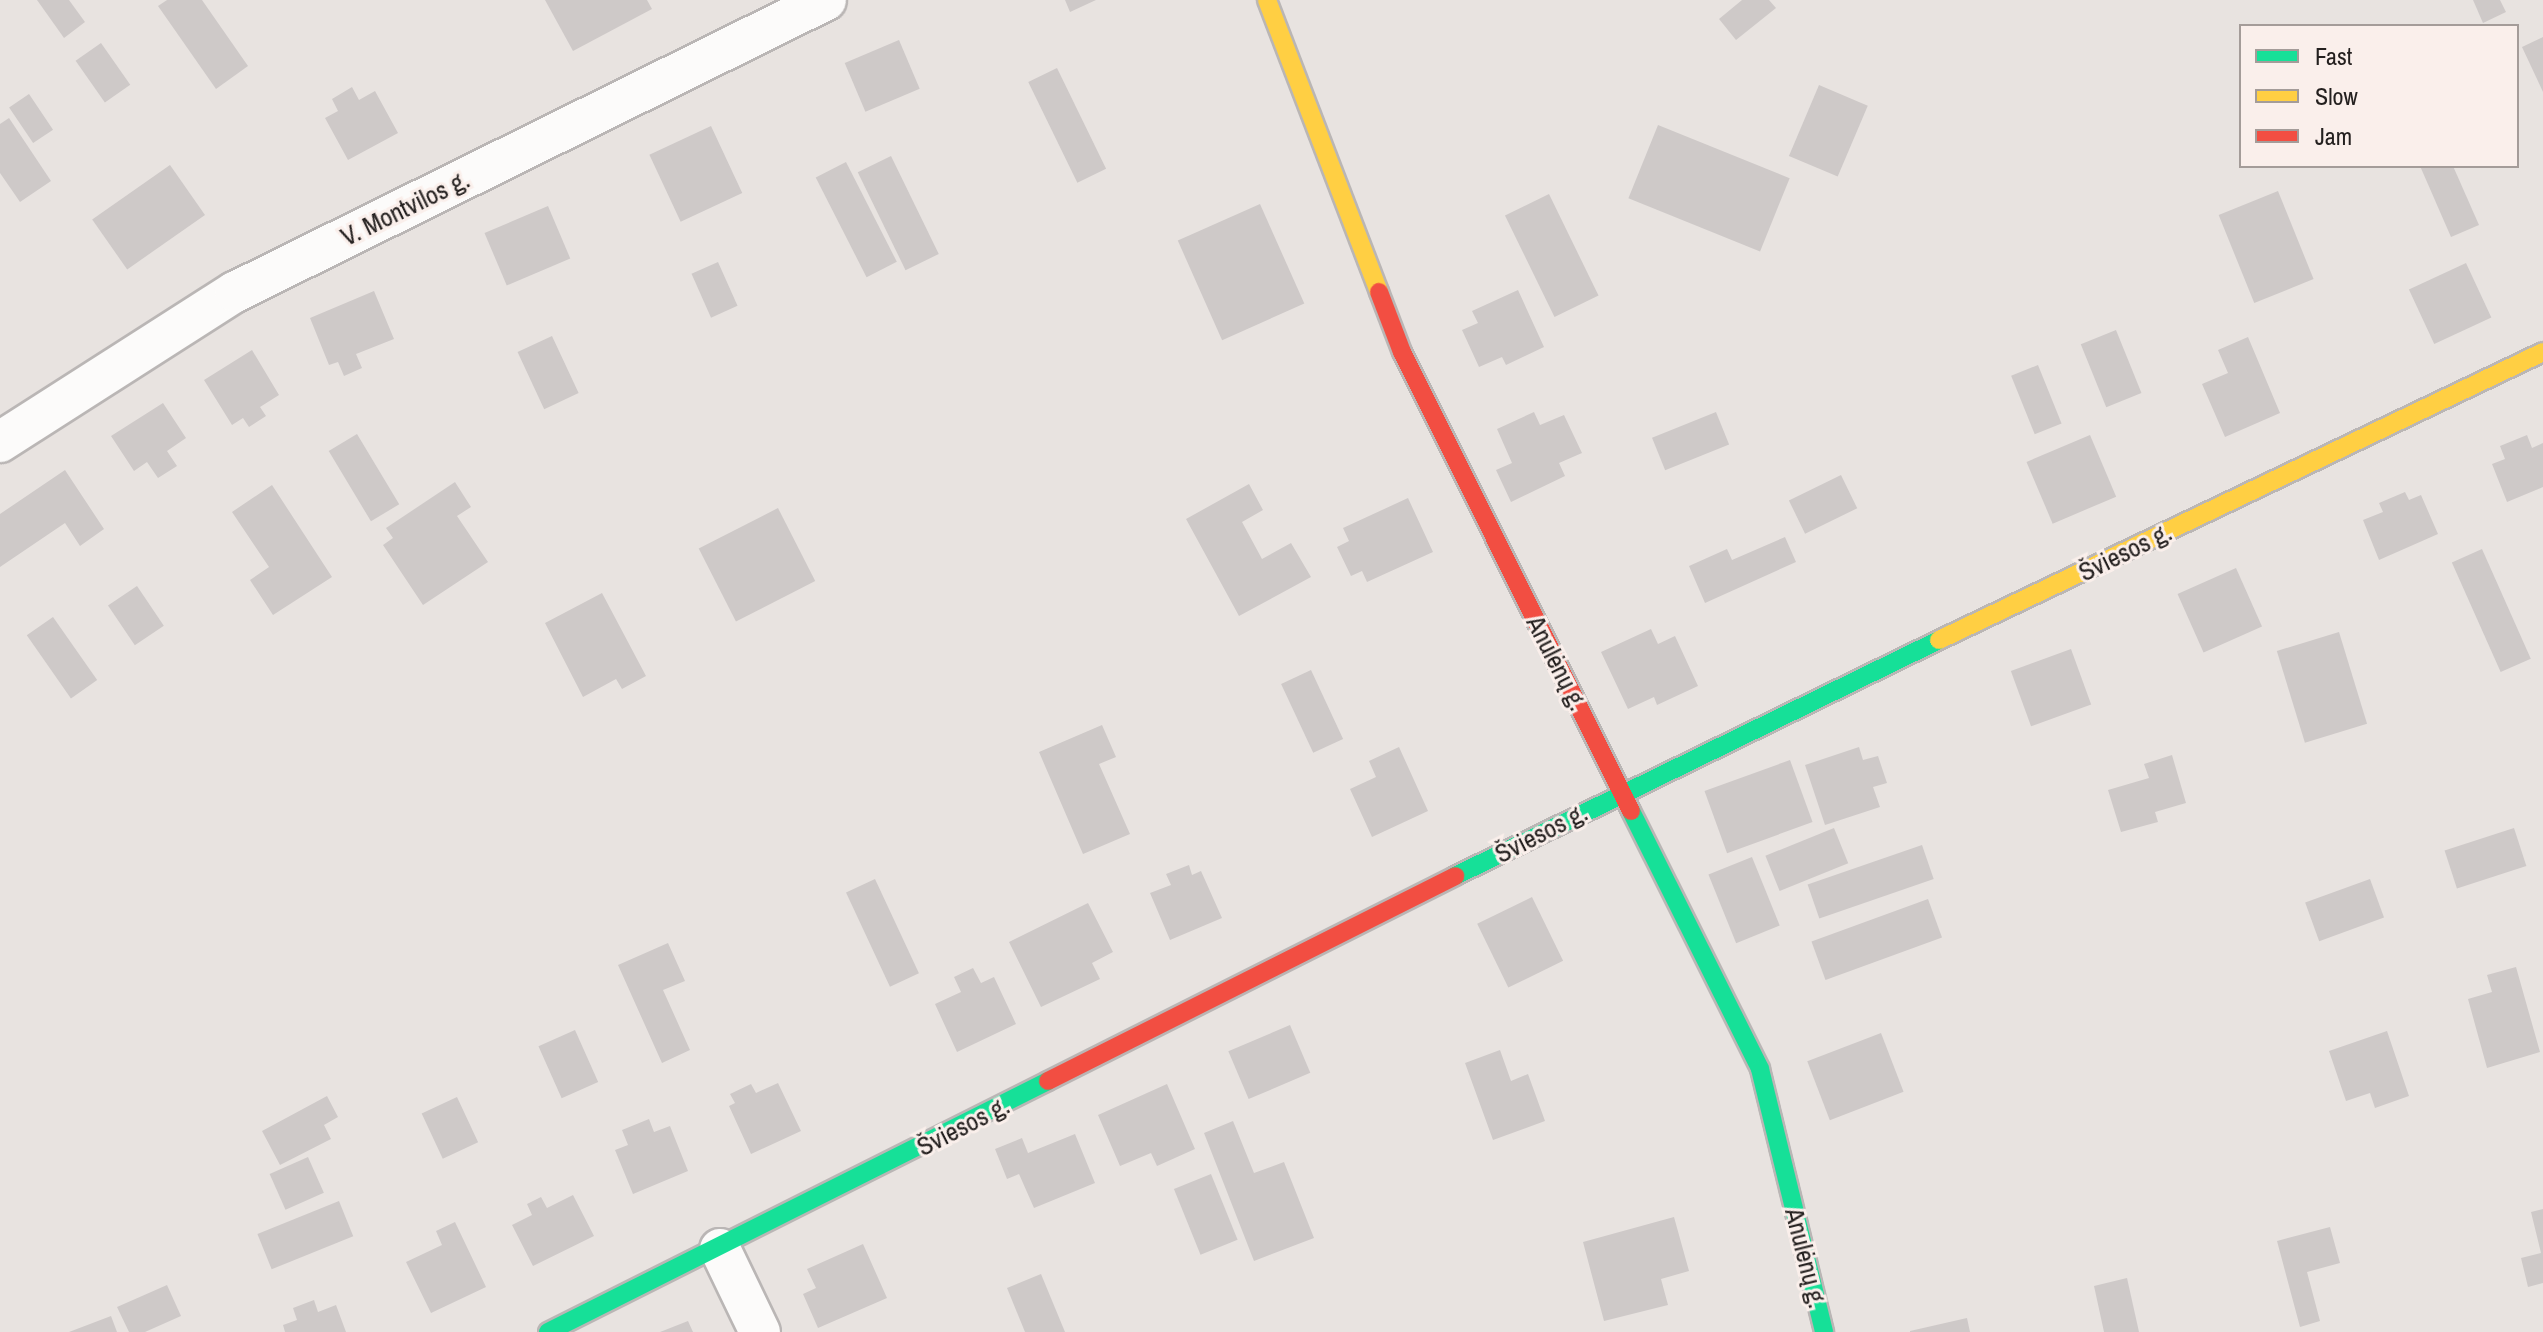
<!DOCTYPE html>
<html>
<head>
<meta charset="utf-8">
<style>
	body { margin:0 }
	#map { position:relative; width:2543px; height:1332px; overflow:hidden; background:#e8e3e0; font-family:"Archivo Narrow",sans-serif }
	div>[style] { position:absolute }
	.building>* { inset:0; background:#cec9c8; transform-origin:0 0 }
	.roads { filter:drop-shadow(2px 0 #bab6b5) drop-shadow(-2px 0 #bab6b5) drop-shadow(0 2px #bab6b5) drop-shadow(0 -2px #bab6b5) }
	.street>* { height:40px; margin:-20px; padding:0 20px; transform-origin:20px; border-radius:20px; background:#fcfbfa }
	.fast>* { height:18px; margin:-9px; padding:0 9px; transform-origin:9px; border-radius:9px; background:#16e098 }
	.slow>* { height:18px; margin:-9px; padding:0 9px; transform-origin:9px; border-radius:9px; background:#ffcf43 }
	.jam>* { height:18px; margin:-9px; padding:0 9px; transform-origin:9px; border-radius:9px; background:#f24e42 }
	span { translate:-50% -50%; white-space:nowrap; text-align:center; line-height:1.15; -webkit-text-stroke:6px #faefeb; paint-order:stroke }
	.street-label { font-size:26px; color:#24201f }
	.legend { position:absolute; left:2239px; top:24px; width:280px; height:144px; box-sizing:border-box; background:#faefeb; border:2px solid #a49c99; margin:0; padding:10px 14px; list-style:none; font-size:24px; color:#24201f }
	.legend li { display:flex; align-items:center; gap:16px; height:40px }
	.legend b { width:40px; border:2px solid #a49c99 }
</style>
</head>
<body>
<div id="map">
	<div class="building">
		<i style="clip-path:polygon(37px 0,69px 0,85px 22px,64px 38px)"></i>
		<i style="clip-path:polygon(167px 0,202px 0,248px 66px,216px 89px,158px 6px)"></i>
		<i style="clip-path:polygon(545px 0,647px 0,652px 9px,573px 51px)"></i>
		<i style="clip-path:polygon(1065px 0,1096px 0,1070px 12px)"></i>
		<i style="clip-path:polygon(1742px 0,1769px 0,1776px 8px,1736px 40px,1719px 19px)"></i>
		<i style="clip-path:polygon(2473px 0,2500px 0,2506px 12px,2483px 23px)"></i>
		<i style="clip-path:polygon(2543px 37px,2543px 92px,2522px 47px)"></i>
		<i style="left:899px;top:40px;width:53px;height:59px;rotate:67deg"></i>
		<i style="left:101px;top:43px;width:51px;height:31px;rotate:55deg"></i>
		<i style="left:1057px;top:68px;width:112px;height:32px;rotate:64deg"></i>
		<i style="left:1819px;top:85px;width:53px;height:77px;rotate:23deg"></i>
		<i style="clip-path:polygon(352px 87px,359px 100px,375px 91px,398px 133px,348px 160px,325px 118px,338px 111px,332px 99px)"></i>
		<i style="left:29px;top:94px;width:43px;height:24px;rotate:56deg"></i>
		<i style="clip-path:polygon(9px 118px,51px 181px,20px 202px,0 173px,0 124px)"></i>
		<i style="left:1658px;top:125px;width:142px;height:79px;rotate:22deg"></i>
		<i style="left:711px;top:126px;width:74px;height:68px;rotate:65deg"></i>
		<i style="left:891px;top:156px;width:109px;height:37px;rotate:64deg"></i>
		<i style="left:846px;top:162px;width:112px;height:34px;rotate:63deg"></i>
		<i style="left:170px;top:165px;width:61px;height:95px;rotate:55deg"></i>
		<i style="clip-path:polygon(2420px 166px,2453px 166px,2479px 225px,2451px 237px)"></i>
		<i style="left:2278px;top:191px;width:95px;height:64px;rotate:68deg"></i>
		<i style="left:1549px;top:194px;width:113px;height:49px;rotate:64deg"></i>
		<i style="left:1260px;top:204px;width:109px;height:90px;rotate:66deg"></i>
		<i style="left:548px;top:206px;width:57px;height:69px;rotate:67deg"></i>
		<i style="left:718px;top:262px;width:48px;height:29px;rotate:66deg"></i>
		<i style="left:2466px;top:263px;width:60px;height:63px;rotate:65deg"></i>
		<i style="clip-path:polygon(1518px 290px,1544px 347px,1506px 365px,1502px 357px,1479px 367px,1462px 330px,1478px 323px,1472px 311px)"></i>
		<i style="clip-path:polygon(374px 291px,394px 339px,356px 354px,362px 368px,344px 376px,338px 362px,329px 365px,310px 318px)"></i>
		<i style="left:2116px;top:330px;width:68px;height:38px;rotate:68deg"></i>
		<i style="left:552px;top:336px;width:63px;height:38px;rotate:65deg"></i>
		<i style="clip-path:polygon(2248px 337px,2280px 413px,2225px 437px,2202px 384px,2228px 373px,2218px 350px)"></i>
		<i style="clip-path:polygon(252px 350px,279px 395px,260px 407px,266px 416px,249px 427px,243px 418px,232px 425px,204px 380px)"></i>
		<i style="left:2038px;top:365px;width:63px;height:29px;rotate:68deg"></i>
		<i style="clip-path:polygon(163px 403px,186px 438px,167px 451px,177px 466px,158px 478px,147px 462px,134px 471px,111px 436px)"></i>
		<i style="clip-path:polygon(1534px 412px,1540px 425px,1564px 415px,1582px 453px,1559px 463px,1565px 476px,1511px 502px,1496px 470px,1512px 463px,1497px 429px)"></i>
		<i style="left:1716px;top:412px;width:35px;height:69px;rotate:68deg"></i>
		<i style="left:357px;top:434px;width:82px;height:33px;rotate:59deg"></i>
		<i style="left:2090px;top:435px;width:67px;height:69px;rotate:67deg"></i>
		<i style="clip-path:polygon(2527px 435px,2532px 448px,2543px 443px,2543px 487px,2507px 502px,2492px 464px,2505px 459px,2500px 446px)"></i>
		<i style="clip-path:polygon(65px 470px,104px 529px,80px 546px,65px 523px,0 567px,0 514px)"></i>
		<i style="left:1841px;top:475px;width:37px;height:58px;rotate:64deg"></i>
		<i style="clip-path:polygon(455px 482px,471px 507px,457px 516px,488px 562px,423px 605px,383px 545px,393px 538px,386px 528px)"></i>
		<i style="clip-path:polygon(1249px 484px,1263px 510px,1242px 522px,1262px 559px,1291px 543px,1311px 577px,1239px 616px,1186px 519px)"></i>
		<i style="clip-path:polygon(272px 485px,332px 577px,273px 615px,250px 580px,269px 567px,232px 512px)"></i>
		<i style="clip-path:polygon(2405px 492px,2409px 500px,2421px 495px,2438px 534px,2379px 560px,2363px 520px,2383px 512px,2379px 503px)"></i>
		<i style="clip-path:polygon(1408px 498px,1433px 552px,1367px 582px,1362px 571px,1351px 576px,1337px 547px,1349px 541px,1343px 528px)"></i>
		<i style="left:778px;top:508px;width:82px;height:89px;rotate:63deg"></i>
		<i style="clip-path:polygon(1785px 537px,1796px 562px,1705px 603px,1689px 566px,1727px 549px,1732px 560px)"></i>
		<i style="left:2482px;top:549px;width:120px;height:33px;rotate:66deg"></i>
		<i style="left:2236px;top:568px;width:64px;height:64px;rotate:66deg"></i>
		<i style="left:137px;top:586px;width:48px;height:35px;rotate:56deg"></i>
		<i style="clip-path:polygon(602px 593px,646px 676px,622px 689px,616px 679px,583px 697px,545px 623px)"></i>
		<i style="left:53px;top:617px;width:77px;height:32px;rotate:55deg"></i>
		<i style="clip-path:polygon(1651px 629px,1658px 644px,1675px 636px,1698px 686px,1657px 705px,1654px 697px,1628px 709px,1601px 652px)"></i>
		<i style="left:2339px;top:632px;width:96px;height:65px;rotate:73deg"></i>
		<i style="left:2071px;top:649px;width:59px;height:64px;rotate:70deg"></i>
		<i style="left:1311px;top:670px;width:76px;height:33px;rotate:65deg"></i>
		<i style="clip-path:polygon(1102px 725px,1116px 757px,1099px 764px,1130px 834px,1083px 854px,1039px 752px)"></i>
		<i style="clip-path:polygon(1399px 747px,1428px 811px,1372px 837px,1350px 789px,1376px 777px,1369px 761px)"></i>
		<i style="clip-path:polygon(1859px 747px,1863px 760px,1878px 756px,1887px 783px,1873px 787px,1880px 807px,1825px 825px,1805px 765px)"></i>
		<i style="clip-path:polygon(2172px 755px,2186px 803px,2155px 812px,2158px 822px,2121px 832px,2108px 790px,2149px 778px,2144px 764px)"></i>
		<i style="left:1790px;top:760px;width:66px;height:91px;rotate:70deg"></i>
		<i style="left:1834px;top:828px;width:38px;height:74px;rotate:68deg"></i>
		<i style="left:2514px;top:828px;width:40px;height:73px;rotate:72deg"></i>
		<i style="left:1922px;top:845px;width:36px;height:121px;rotate:71deg"></i>
		<i style="left:1752px;top:857px;width:74px;height:47px;rotate:68deg"></i>
		<i style="clip-path:polygon(1189px 865px,1192px 875px,1201px 871px,1222px 918px,1170px 940px,1150px 893px,1171px 885px,1166px 874px)"></i>
		<i style="left:875px;top:879px;width:104px;height:32px;rotate:65deg"></i>
		<i style="left:2370px;top:879px;width:41px;height:69px;rotate:70deg"></i>
		<i style="left:1532px;top:897px;width:71px;height:61px;rotate:64deg"></i>
		<i style="left:1928px;top:899px;width:41px;height:124px;rotate:70deg"></i>
		<i style="clip-path:polygon(1088px 903px,1113px 952px,1092px 963px,1100px 979px,1041px 1007px,1009px 942px)"></i>
		<i style="clip-path:polygon(668px 943px,685px 981px,663px 990px,690px 1050px,662px 1063px,618px 965px)"></i>
		<i style="clip-path:polygon(2516px 967px,2540px 1052px,2487px 1068px,2468px 999px,2492px 992px,2487px 975px)"></i>
		<i style="clip-path:polygon(973px 968px,981px 983px,994px 977px,1016px 1024px,957px 1052px,935px 1004px,961px 992px,954px 977px)"></i>
		<i style="left:1290px;top:1025px;width:52px;height:67px;rotate:67deg"></i>
		<i style="left:575px;top:1030px;width:57px;height:40px;rotate:66deg"></i>
		<i style="clip-path:polygon(2387px 1031px,2409px 1096px,2375px 1108px,2370px 1093px,2346px 1101px,2329px 1051px)"></i>
		<i style="left:1881px;top:1033px;width:63px;height:79px;rotate:69deg"></i>
		<i style="clip-path:polygon(1500px 1050px,1511px 1081px,1528px 1074px,1545px 1121px,1493px 1140px,1465px 1063px)"></i>
		<i style="clip-path:polygon(778px 1083px,801px 1131px,751px 1154px,729px 1106px,735px 1103px,730px 1094px,751px 1084px,756px 1093px)"></i>
		<i style="clip-path:polygon(1167px 1084px,1195px 1149px,1157px 1166px,1151px 1153px,1120px 1166px,1098px 1115px)"></i>
		<i style="clip-path:polygon(327px 1096px,338px 1117px,324px 1125px,331px 1139px,280px 1165px,262px 1131px)"></i>
		<i style="left:457px;top:1097px;width:50px;height:39px;rotate:65deg"></i>
		<i style="clip-path:polygon(649px 1119px,654px 1132px,670px 1126px,688px 1171px,633px 1194px,615px 1150px,628px 1145px,622px 1130px)"></i>
		<i style="clip-path:polygon(1233px 1121px,1254px 1173px,1284px 1162px,1314px 1238px,1254px 1261px,1204px 1133px)"></i>
		<i style="clip-path:polygon(1075px 1134px,1095px 1183px,1034px 1208px,1019px 1174px,1007px 1179px,995px 1149px,1022px 1138px,1028px 1153px)"></i>
		<i style="left:308px;top:1157px;width:39px;height:42px;rotate:66deg"></i>
		<i style="left:1211px;top:1174px;width:71px;height:40px;rotate:68deg"></i>
		<i style="clip-path:polygon(573px 1195px,594px 1236px,533px 1266px,512px 1225px,532px 1215px,527px 1204px,541px 1197px,547px 1208px)"></i>
		<i style="left:339px;top:1201px;width:38px;height:88px;rotate:68deg"></i>
		<i style="clip-path:polygon(2543px 1209px,2543px 1283px,2528px 1287px,2521px 1258px,2541px 1253px,2531px 1212px)"></i>
		<i style="clip-path:polygon(1674px 1217px,1689px 1271px,1661px 1279px,1668px 1305px,1604px 1321px,1583px 1242px)"></i>
		<i style="clip-path:polygon(455px 1222px,486px 1287px,431px 1313px,406px 1262px,442px 1245px,436px 1231px)"></i>
		<i style="clip-path:polygon(2330px 1227px,2340px 1263px,2307px 1272px,2320px 1321px,2300px 1327px,2277px 1241px)"></i>
		<i style="clip-path:polygon(863px 1244px,887px 1298px,818px 1328px,803px 1294px,816px 1288px,807px 1269px)"></i>
		<i style="clip-path:polygon(1041px 1274px,1065px 1332px,1025px 1332px,1007px 1288px)"></i>
		<i style="clip-path:polygon(2127px 1278px,2139px 1332px,2104px 1332px,2094px 1286px)"></i>
		<i style="clip-path:polygon(167px 1285px,181px 1316px,145px 1332px,129px 1332px,117px 1307px)"></i>
		<i style="clip-path:polygon(314px 1300px,318px 1312px,336px 1305px,346px 1332px,285px 1332px,283px 1325px,297px 1320px,293px 1308px)"></i>
		<i style="clip-path:polygon(111px 1316px,117px 1332px,69px 1332px)"></i>
		<i style="clip-path:polygon(1967px 1318px,1970px 1332px,1910px 1332px,1910px 1331px)"></i>
		<i style="clip-path:polygon(688px 1321px,693px 1332px,660px 1332px)"></i>
	</div>
	<div class="roads">
		<div class="street">
			<i style="left:0;top:442px;width:279px;rotate:-32.6deg"></i>
			<i style="left:235px;top:292px;width:659px;rotate:-26.29deg"></i>
			<i style="left:720px;top:1249px;width:92px;rotate:64.3deg"></i>
		</div>
		<div class="fast">
			<i style="left:1631px;top:811px;width:288px;rotate:63.4deg"></i>
			<i style="left:1760px;top:1069px;width:271px;rotate:76.3deg"></i>
			<i style="left:1455px;top:876px;width:538px;rotate:-25.99deg"></i>
			<i style="left:548px;top:1332px;width:559px;rotate:-26.66deg"></i>
		</div>
		<div class="slow">
			<i style="left:1267px;top:0;width:313px;rotate:69deg"></i>
			<i style="left:1939px;top:640px;width:669px;rotate:-25.49deg"></i>
		</div>
		<div class="jam">
			<i style="left:1379px;top:292px;width:64px;rotate:69deg"></i>
			<i style="left:1402px;top:352px;width:513px;rotate:63.48deg"></i>
			<i style="left:1048px;top:1081px;width:456px;rotate:-26.7deg"></i>
		</div>
	</div>
	<div class="street-label">
		<span style="left:405px;top:208px;rotate:-26deg">V. Montvilos g.</span>
		<span style="left:2125px;top:552px;rotate:-26deg">Šviesos g.</span>
		<span style="left:1557px;top:663px;rotate:63deg">Anulėnų g.</span>
		<span style="left:1541px;top:833px;rotate:-27deg">Šviesos g.</span>
		<span style="left:963px;top:1126px;rotate:-27deg">Šviesos g.</span>
		<span style="left:1806px;top:1258px;rotate:76deg">Anulėnų g.</span>
	</div>
	<ul class="legend">
	<li><b style="height:10px;background:#16e098"></b>Fast</li>
	<li><b style="height:10px;background:#ffcf43"></b>Slow</li>
	<li><b style="height:10px;background:#f24e42"></b>Jam</li>
	</ul>
</div>
</body>
</html>
